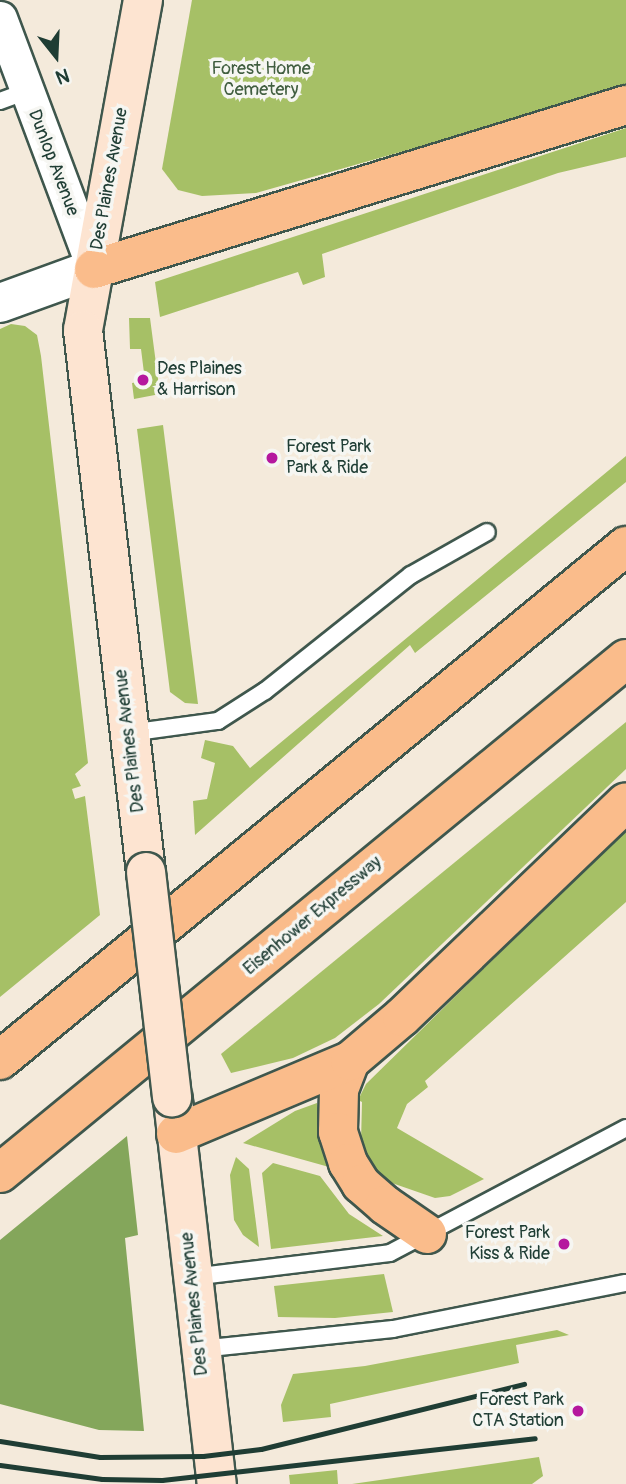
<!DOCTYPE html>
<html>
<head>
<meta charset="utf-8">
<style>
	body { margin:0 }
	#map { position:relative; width:626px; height:1484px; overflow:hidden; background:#f4eadb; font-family:Pangolin,sans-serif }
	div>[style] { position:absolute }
	.green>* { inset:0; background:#a6c066 }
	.forest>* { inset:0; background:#84a65b }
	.roads { filter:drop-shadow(2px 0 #3f574d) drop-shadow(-2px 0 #3f574d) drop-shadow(0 2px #3f574d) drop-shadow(0 -2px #3f574d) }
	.service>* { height:16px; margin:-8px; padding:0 8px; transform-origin:8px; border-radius:8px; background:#fff }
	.minor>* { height:33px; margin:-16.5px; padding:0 16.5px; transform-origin:16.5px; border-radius:16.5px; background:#fff }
	.tertiary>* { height:38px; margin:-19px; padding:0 19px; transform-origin:19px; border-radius:19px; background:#fff }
	.secondary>* { height:38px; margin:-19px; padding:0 19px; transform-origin:19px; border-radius:19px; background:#fde4d1 }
	.motorway>* { height:38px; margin:-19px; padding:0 19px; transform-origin:19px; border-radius:19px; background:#fabc8b }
	.rail>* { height:5px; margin:-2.5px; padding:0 2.5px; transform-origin:2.5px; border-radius:2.5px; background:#1f3d34 }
	.bridges { filter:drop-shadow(2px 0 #3f574d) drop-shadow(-2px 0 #3f574d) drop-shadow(0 2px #3f574d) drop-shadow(0 -2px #3f574d) }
	.secondary-bridge>* { height:38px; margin:-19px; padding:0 19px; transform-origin:19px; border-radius:19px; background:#fde4d1 }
	.dots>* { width:19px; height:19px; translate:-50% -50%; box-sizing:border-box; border:4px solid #f6f6f2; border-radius:50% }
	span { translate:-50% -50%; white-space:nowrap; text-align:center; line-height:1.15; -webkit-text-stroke:7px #f6f6f2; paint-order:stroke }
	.park-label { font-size:18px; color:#415e40 }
	.street-label { font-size:18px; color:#1f3d34 }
	.poi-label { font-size:18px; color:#1f3d34 }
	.left { translate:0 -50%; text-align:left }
	.right { translate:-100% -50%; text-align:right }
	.north { position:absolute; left:21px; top:21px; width:70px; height:70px; -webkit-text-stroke:5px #f6f6f2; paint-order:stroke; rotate:162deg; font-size:19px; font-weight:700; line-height:28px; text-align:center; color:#1f3d34 }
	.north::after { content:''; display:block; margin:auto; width:24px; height:32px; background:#1f3d34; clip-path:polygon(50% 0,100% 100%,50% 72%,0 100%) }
</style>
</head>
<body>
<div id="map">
	<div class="green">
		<i style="clip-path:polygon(192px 0,626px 0,626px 88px,256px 193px,202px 196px,178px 190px,162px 169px)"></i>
		<i style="clip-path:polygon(626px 128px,626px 157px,558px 173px,322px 254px,325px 277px,303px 285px,298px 272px,160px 317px,155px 282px)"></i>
		<i style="clip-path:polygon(129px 318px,150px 318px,160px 394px,134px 399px,132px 383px,145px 381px,141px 349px,130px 349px)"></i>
		<i style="clip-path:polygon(11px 324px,25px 326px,37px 335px,41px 356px,88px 763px,75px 774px,81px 786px,72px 789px,75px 799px,85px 796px,100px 915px,0 997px,0 329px)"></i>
		<i style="clip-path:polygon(163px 425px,198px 704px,185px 703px,170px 692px,137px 429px)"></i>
		<i style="clip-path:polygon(626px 456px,626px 482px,415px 653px,410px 645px,195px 835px,193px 801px,207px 799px,215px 763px,201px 758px,205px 740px,233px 746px,250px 768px)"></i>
		<i style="clip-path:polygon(626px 722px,626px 769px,379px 1004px,335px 1038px,293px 1058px,231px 1073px,221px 1054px)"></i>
		<i style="clip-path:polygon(626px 829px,626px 902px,425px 1081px,428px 1087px,407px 1104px,397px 1128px,484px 1179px,450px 1196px,435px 1198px,389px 1182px,377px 1172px,361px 1142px,362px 1102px,358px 1100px,366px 1084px)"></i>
		<i style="clip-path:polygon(317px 1103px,329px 1167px,243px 1143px,295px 1111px)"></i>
		<i style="clip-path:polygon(236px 1157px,249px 1169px,259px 1247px,243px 1235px,234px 1220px,230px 1175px)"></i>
		<i style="clip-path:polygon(273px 1163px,320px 1176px,349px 1214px,383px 1236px,271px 1249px,262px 1173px)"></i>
		<i style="clip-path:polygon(384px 1274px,393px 1312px,335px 1318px,278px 1317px,274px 1286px)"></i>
		<i style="clip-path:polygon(557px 1330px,569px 1335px,516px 1345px,519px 1363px,330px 1404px,331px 1417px,283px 1422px,281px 1405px,293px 1374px,365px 1366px)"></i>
		<i style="clip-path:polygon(539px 1457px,543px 1476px,532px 1484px,352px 1484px)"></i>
		<i style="clip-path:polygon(337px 1470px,338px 1484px,290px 1484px,289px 1475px)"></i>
	</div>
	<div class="forest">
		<i style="clip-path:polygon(127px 1136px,138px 1235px,125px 1238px,144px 1431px,99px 1430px,0 1404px,0 1240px)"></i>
	</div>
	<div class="roads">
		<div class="service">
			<i style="left:0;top:101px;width:29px;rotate:-20deg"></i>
			<i style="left:129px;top:733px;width:90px;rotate:-7.7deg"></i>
			<i style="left:218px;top:721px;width:56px;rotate:-32.6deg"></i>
			<i style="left:265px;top:691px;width:186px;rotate:-38.5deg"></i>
			<i style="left:411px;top:575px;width:87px;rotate:-29.5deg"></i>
			<i style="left:192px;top:1277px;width:199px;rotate:-6.9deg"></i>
			<i style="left:390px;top:1253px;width:267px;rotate:-27.9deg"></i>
			<i style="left:200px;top:1349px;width:194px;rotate:-5.9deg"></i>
			<i style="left:393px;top:1329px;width:237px;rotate:-11.2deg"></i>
		</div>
		<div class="minor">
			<i style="left:0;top:18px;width:268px;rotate:69.5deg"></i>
		</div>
		<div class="tertiary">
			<i style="left:0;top:303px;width:100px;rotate:-19.9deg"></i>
		</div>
		<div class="secondary">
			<i style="left:143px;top:0;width:335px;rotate:100.3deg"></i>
			<i style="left:83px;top:330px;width:546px;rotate:83.37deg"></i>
			<i style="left:173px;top:1100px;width:387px;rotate:83.5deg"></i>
		</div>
		<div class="motorway">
			<i style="left:94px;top:269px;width:557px;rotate:-17.13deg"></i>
			<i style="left:0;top:1060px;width:810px;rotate:-39.39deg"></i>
			<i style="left:350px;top:1061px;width:31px;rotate:111deg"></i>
			<i style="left:339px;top:1090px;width:42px;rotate:91.4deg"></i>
			<i style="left:338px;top:1132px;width:33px;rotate:72deg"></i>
			<i style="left:348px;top:1163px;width:25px;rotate:58deg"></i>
			<i style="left:361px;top:1184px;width:32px;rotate:41deg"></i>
			<i style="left:385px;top:1205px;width:51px;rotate:34.6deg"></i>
			<i style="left:176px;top:1134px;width:189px;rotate:-22.8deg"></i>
			<i style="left:350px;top:1061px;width:68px;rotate:-40.2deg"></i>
			<i style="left:402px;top:1017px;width:310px;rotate:-43.8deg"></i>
			<i style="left:0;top:1173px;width:810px;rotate:-39.39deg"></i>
		</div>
	</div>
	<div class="rail">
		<i style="left:0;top:1441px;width:101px;rotate:9.1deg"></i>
		<i style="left:100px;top:1457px;width:103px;rotate:-0.6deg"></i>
		<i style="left:203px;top:1456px;width:58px;rotate:-6.9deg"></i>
		<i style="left:261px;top:1449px;width:271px;rotate:-13.9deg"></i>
		<i style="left:0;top:1465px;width:103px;rotate:7.8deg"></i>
		<i style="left:102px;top:1479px;width:60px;rotate:1deg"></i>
		<i style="left:162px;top:1480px;width:375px;rotate:-6.4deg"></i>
	</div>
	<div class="bridges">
		<div class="secondary-bridge">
			<i style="left:146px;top:872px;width:227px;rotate:83.4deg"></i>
		</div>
	</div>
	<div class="dots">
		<i style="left:143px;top:380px;background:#b5179e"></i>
		<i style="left:272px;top:458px;background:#b5179e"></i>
		<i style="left:564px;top:1244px;background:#b5179e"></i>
		<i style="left:578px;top:1411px;background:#b5179e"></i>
	</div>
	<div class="park-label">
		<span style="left:261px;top:80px">Forest Home<br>Cemetery</span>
	</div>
	<div class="street-label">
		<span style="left:53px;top:163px;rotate:69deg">Dunlop Avenue</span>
		<span style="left:110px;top:179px;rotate:-80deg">Des Plaines Avenue</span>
		<span style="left:130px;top:741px;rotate:-97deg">Des Plaines Avenue</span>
		<span style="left:313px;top:916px;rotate:-40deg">Eisenhower Expressway</span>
		<span style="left:195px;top:1304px;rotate:-96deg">Des Plaines Avenue</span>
	</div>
	<div class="poi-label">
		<span class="left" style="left:157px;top:380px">Des Plaines<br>&amp; Harrison</span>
		<span class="left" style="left:286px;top:458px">Forest Park<br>Park &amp; Ride</span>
		<span class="right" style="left:550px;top:1244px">Forest Park<br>Kiss &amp; Ride</span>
		<span class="right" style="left:564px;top:1411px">Forest Park<br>CTA Station</span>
	</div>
	<div class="north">N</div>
</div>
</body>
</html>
